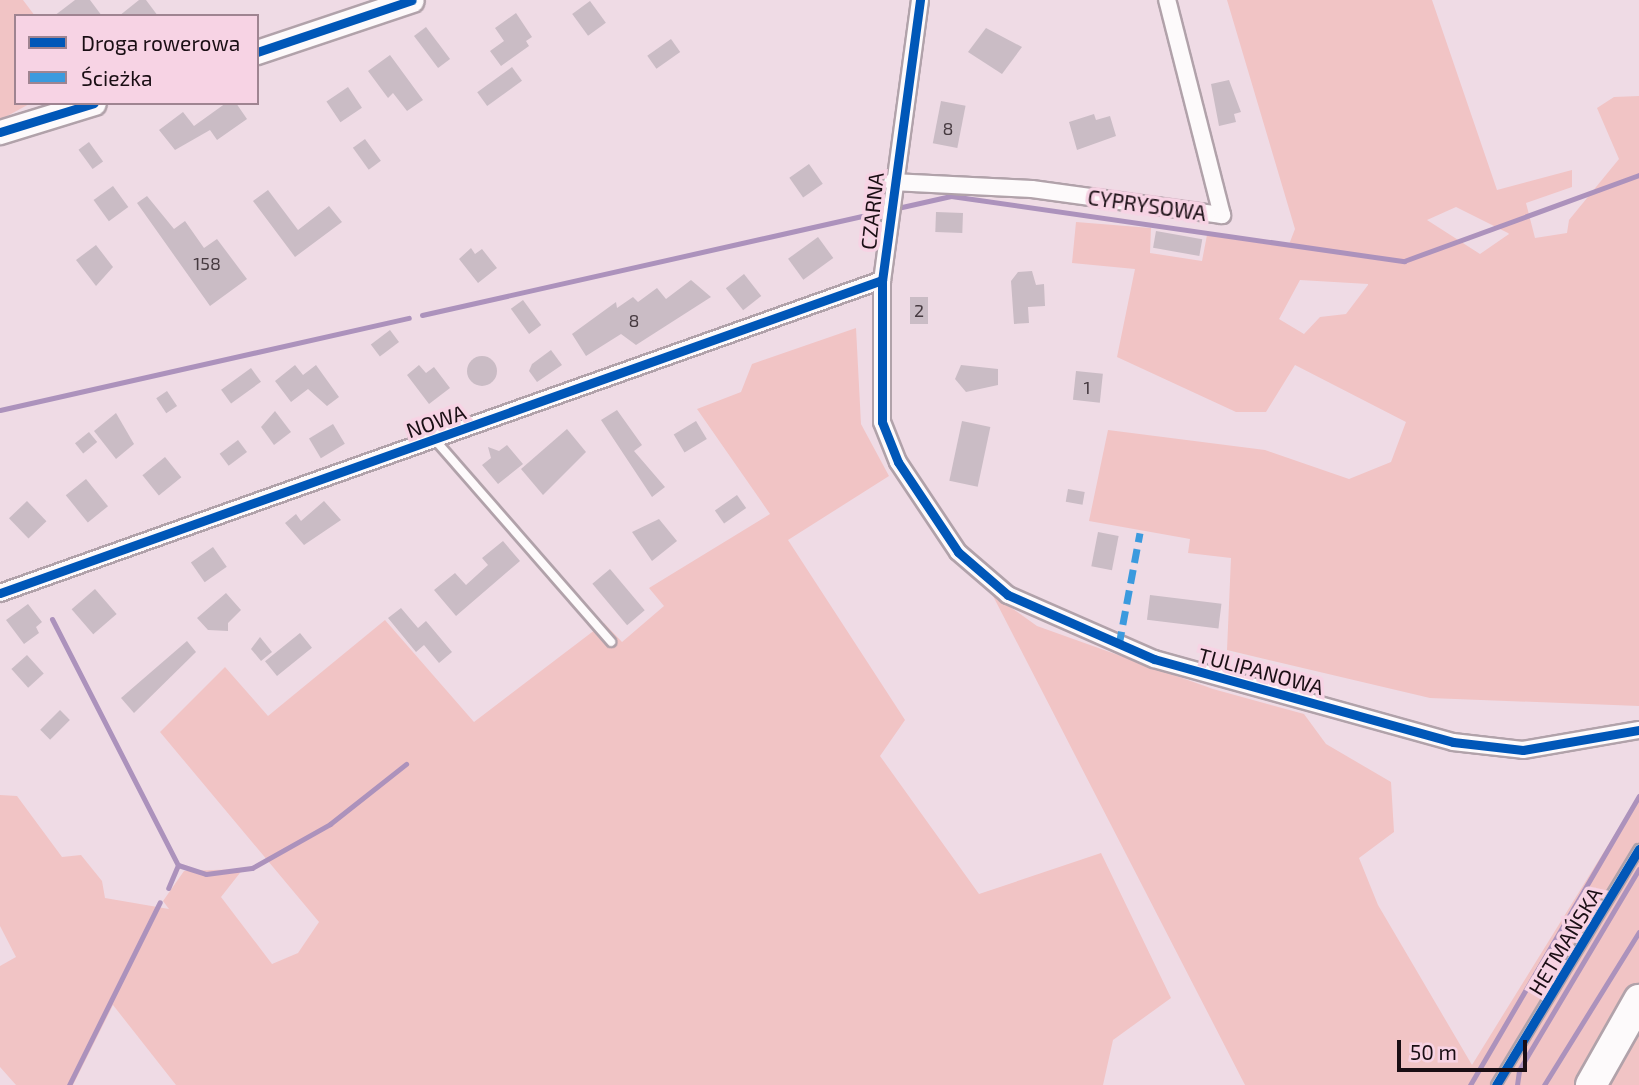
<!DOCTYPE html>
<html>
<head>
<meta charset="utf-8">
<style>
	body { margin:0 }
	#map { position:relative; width:1639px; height:1085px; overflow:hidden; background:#efdbe5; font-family:"Exo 2",sans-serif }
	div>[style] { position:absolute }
	.green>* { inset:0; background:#f1c4c5 }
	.stream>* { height:5px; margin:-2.5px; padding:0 2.5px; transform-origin:2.5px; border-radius:2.5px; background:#ac92bc }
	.building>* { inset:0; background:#cabcc5; transform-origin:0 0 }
	.round { border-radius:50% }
	.roads { filter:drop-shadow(2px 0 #b1a2aa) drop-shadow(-2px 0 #b1a2aa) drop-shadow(0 2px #b1a2aa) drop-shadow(0 -2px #b1a2aa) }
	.lane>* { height:8px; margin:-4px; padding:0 4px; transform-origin:4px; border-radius:4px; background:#fdfafb }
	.street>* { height:16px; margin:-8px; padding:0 8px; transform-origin:8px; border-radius:8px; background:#fdfafb }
	.secondary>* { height:23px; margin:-11.5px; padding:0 11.5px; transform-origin:11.5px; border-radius:11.5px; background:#fdfafb }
	.highway>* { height:30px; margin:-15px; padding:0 15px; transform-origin:15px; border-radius:15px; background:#fdfafb }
	.quiet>* { height:7px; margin-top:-3.5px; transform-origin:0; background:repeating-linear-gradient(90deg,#3b9ade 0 14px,transparent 0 21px) }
	.cycleway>* { height:9px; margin:-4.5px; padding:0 4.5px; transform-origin:4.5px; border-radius:4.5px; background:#0057b8 }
	span { translate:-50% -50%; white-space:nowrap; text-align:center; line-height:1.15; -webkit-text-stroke:7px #f7d3e4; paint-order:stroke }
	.number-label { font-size:18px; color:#463a40 }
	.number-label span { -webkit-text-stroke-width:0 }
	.street-label { font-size:21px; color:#1a0e14 }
	.legend { position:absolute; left:14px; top:14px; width:245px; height:91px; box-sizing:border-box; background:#f7d3e4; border:2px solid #9f8491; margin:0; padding:9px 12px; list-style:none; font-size:21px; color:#1a0e14 }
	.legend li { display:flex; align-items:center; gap:14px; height:35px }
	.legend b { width:35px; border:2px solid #9f8491 }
	.scale { position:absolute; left:1397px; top:1040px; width:130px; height:32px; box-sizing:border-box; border:4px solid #1a0e14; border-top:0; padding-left:9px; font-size:21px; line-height:24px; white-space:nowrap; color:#1a0e14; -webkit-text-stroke:5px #f7d3e4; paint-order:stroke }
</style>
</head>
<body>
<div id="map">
	<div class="green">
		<i style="clip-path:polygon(0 0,23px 0,35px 16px,16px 16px,16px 103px,31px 103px,0 120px)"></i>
		<i style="clip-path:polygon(evenodd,1227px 0,1432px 0,1497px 190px,1572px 170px,1572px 187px,1526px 203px,1535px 238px,1567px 233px,1569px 220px,1619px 159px,1597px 108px,1614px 97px,1639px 96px,1639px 706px,1430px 698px,1227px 650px,1231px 558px,1188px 553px,1190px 539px,1089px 521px,1108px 430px,1265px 450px,1349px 479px,1391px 462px,1406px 422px,1295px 365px,1266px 412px,1236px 412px,1117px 357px,1135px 269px,1072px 263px,1076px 222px,1151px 228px,1150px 253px,1202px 261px,1207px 235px,1288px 247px,1295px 229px,1227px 0,1456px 207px,1508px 233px,1509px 234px,1480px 254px,1427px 220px,1456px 207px,1227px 0,1300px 280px,1368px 284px,1368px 285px,1346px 314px,1320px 317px,1304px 334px,1279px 319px,1300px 280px)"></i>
		<i style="clip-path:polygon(856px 328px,861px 424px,889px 476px,788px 540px,905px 720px,880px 756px,979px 894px,1101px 853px,1171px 998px,1113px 1040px,1103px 1085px,176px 1085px,113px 1005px,73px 1085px,16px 1085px,0 1067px,0 966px,16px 957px,0 926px,0 795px,17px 796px,62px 857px,81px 855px,102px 881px,105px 898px,169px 909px,163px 901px,184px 871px,243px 869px,221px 897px,272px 964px,298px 953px,319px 922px,160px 732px,225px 667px,268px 716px,385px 620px,474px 722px,604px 623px,622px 642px,664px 606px,649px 588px,770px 514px,697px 409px,741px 392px,752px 364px)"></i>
		<i style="clip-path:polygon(992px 594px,1037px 626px,1213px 689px,1304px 714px,1326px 744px,1391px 782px,1394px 832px,1359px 858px,1378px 905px,1472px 1065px,1639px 795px,1639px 1085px,1245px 1085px)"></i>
	</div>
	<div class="stream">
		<i style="left:422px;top:315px;width:542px;rotate:-12.68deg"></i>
		<i style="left:951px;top:196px;width:458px;rotate:8.2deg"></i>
		<i style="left:1404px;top:261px;width:250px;rotate:-20.1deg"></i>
		<i style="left:0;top:410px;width:419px;rotate:-12.7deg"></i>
		<i style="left:52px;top:619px;width:276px;rotate:62.9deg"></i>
		<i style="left:178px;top:865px;width:25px;rotate:113deg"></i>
		<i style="left:178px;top:865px;width:29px;rotate:18deg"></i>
		<i style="left:206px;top:874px;width:46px;rotate:-7.4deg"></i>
		<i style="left:252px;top:868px;width:90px;rotate:-29.4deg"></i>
		<i style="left:330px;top:824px;width:97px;rotate:-38.3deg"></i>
		<i style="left:69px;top:1085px;width:204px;rotate:-63.6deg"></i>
		<i style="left:1470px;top:1085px;width:335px;rotate:-59.7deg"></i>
		<i style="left:1517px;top:1085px;width:15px;rotate:-82deg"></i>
		<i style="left:1519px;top:1070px;width:234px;rotate:-59.2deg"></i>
		<i style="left:1544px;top:1085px;width:180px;rotate:-58.2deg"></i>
	</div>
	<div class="building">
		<i style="clip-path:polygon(75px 0,90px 0,102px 16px,54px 16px)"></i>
		<i style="clip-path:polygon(139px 0,146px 0,158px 16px,119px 16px)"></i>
		<i style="left:590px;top:1px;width:27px;height:22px;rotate:54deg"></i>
		<i style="clip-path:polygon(516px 13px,532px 37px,526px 41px,529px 46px,501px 66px,490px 51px,504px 41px,495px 28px)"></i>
		<i style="left:426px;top:27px;width:40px;height:15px;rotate:53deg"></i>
		<i style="clip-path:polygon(986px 28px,1022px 47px,1002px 74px,968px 52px)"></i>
		<i style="left:671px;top:39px;width:16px;height:29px;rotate:55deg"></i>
		<i style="clip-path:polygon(390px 55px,423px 100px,407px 111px,393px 93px,388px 98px,368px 71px)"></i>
		<i style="left:512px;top:67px;width:17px;height:43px;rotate:54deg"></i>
		<i style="clip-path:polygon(1229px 80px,1241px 112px,1234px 114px,1236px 122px,1219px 126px,1211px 84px)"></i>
		<i style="left:348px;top:87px;width:25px;height:26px;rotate:56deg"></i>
		<i style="left:941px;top:101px;width:25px;height:43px;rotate:11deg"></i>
		<i style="clip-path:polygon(226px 103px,236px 103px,247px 119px,217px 140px,210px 130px,175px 150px,159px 130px,183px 112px,194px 126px)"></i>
		<i style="clip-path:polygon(1094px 114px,1096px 120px,1110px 116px,1116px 136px,1077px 150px,1069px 122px)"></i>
		<i style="left:365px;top:139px;width:27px;height:15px;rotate:54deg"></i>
		<i style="left:89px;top:142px;width:24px;height:13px;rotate:54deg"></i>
		<i style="left:809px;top:164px;width:24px;height:24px;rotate:55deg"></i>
		<i style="left:113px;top:186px;width:26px;height:24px;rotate:54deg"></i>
		<i style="clip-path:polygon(268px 190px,298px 230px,329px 206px,342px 222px,295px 257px,253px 201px)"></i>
		<i style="clip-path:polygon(147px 196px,174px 229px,185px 221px,204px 248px,217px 239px,247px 279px,210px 306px,137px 203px)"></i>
		<i style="left:936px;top:212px;width:27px;height:20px;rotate:2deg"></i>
		<i style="left:1156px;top:231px;width:47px;height:17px;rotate:10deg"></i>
		<i style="left:818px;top:237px;width:26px;height:37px;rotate:54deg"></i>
		<i style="clip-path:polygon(96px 245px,113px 267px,96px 286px,76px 260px)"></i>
		<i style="clip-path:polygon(471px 248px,475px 254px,482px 249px,497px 268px,478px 283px,459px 259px)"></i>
		<i style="clip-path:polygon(1032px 271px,1036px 285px,1044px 284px,1045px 306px,1028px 307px,1029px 323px,1014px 324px,1011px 281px,1018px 272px)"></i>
		<i style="left:744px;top:274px;width:28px;height:23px;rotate:52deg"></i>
		<i style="clip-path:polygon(691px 280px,711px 297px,636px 345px,621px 334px,586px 356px,572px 334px,616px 302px,617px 308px,633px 297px,638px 302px,657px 288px,666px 299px)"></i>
		<i style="left:910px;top:297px;width:18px;height:27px"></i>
		<i style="left:523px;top:300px;width:31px;height:15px;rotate:54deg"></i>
		<i style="left:390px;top:330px;width:15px;height:24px;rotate:53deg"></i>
		<i style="clip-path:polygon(551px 350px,562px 365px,537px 382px,529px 371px,532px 364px)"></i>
		<i class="round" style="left:467px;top:356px;width:30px;height:30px"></i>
		<i style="clip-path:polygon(295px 365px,303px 375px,316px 365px,339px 397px,327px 406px,308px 389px,291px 402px,275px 381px)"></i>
		<i style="clip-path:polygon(419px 365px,426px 373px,434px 367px,450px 388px,429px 404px,407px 375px)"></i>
		<i style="clip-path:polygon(961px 365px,998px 369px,998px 385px,966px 392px,955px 379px)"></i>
		<i style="left:251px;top:368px;width:17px;height:37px;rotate:54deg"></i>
		<i style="left:1076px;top:371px;width:27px;height:29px;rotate:6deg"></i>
		<i style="left:167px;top:391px;width:18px;height:13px;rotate:56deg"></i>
		<i style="clip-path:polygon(617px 410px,642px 445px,634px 451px,665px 487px,652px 497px,601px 420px)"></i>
		<i style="clip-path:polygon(275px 411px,291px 432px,274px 445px,261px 427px)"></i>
		<i style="clip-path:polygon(116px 413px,134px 444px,116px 459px,94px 431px)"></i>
		<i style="left:696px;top:421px;width:21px;height:26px;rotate:59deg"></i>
		<i style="left:962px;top:421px;width:29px;height:61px;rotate:12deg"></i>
		<i style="left:333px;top:424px;width:23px;height:28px;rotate:59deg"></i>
		<i style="clip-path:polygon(567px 429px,586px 452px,543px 495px,521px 469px)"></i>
		<i style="left:89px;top:432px;width:13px;height:18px;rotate:51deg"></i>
		<i style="left:238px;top:440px;width:15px;height:23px;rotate:53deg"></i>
		<i style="clip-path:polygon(507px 445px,523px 464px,498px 484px,482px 465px,491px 458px,488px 447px,499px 451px)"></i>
		<i style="left:165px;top:457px;width:26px;height:29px;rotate:51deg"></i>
		<i style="left:86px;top:479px;width:35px;height:26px;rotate:51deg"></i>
		<i style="left:1068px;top:489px;width:17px;height:13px;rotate:10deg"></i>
		<i style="left:737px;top:495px;width:16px;height:27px;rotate:55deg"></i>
		<i style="left:27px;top:501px;width:28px;height:25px;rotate:46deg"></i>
		<i style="clip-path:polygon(324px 501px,341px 520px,304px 545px,285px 523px,296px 514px,301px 521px)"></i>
		<i style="clip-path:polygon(659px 519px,677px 541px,652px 561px,632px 532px)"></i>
		<i style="left:1098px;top:532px;width:21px;height:35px;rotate:11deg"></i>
		<i style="clip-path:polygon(503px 541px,520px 561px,456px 616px,434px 590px,455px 573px,466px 585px,488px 565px,482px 558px)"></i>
		<i style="left:213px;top:547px;width:24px;height:27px;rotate:55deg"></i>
		<i style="left:610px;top:569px;width:54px;height:23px;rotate:50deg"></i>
		<i style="left:95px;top:589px;width:33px;height:31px;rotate:49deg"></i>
		<i style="clip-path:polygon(226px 593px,241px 610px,228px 623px,228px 631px,208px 630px,197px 618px)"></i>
		<i style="left:1150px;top:595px;width:72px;height:25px;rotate:7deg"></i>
		<i style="clip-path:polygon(28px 604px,42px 622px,36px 627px,39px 633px,24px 644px,6px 620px)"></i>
		<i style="clip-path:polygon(401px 608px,418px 628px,426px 621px,452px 652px,439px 663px,424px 645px,416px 652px,388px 618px)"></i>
		<i style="left:300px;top:633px;width:19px;height:45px;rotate:51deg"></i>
		<i style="clip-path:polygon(260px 637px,272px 652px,261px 661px,251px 649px)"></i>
		<i style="clip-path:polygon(187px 641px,196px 652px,134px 713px,121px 698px)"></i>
		<i style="left:27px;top:655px;width:25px;height:21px;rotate:48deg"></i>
		<i style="left:60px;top:710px;width:14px;height:28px;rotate:45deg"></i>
	</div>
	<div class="roads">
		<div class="lane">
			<i style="left:435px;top:440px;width:268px;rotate:48.9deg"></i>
			<i style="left:1496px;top:1085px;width:276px;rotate:-58.8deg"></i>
		</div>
		<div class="street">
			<i style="left:920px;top:0;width:283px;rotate:97.7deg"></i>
			<i style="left:882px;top:280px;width:142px;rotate:90deg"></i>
			<i style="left:882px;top:422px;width:43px;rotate:68.2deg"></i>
			<i style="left:898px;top:462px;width:108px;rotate:56.3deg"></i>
			<i style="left:958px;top:552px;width:66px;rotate:40.7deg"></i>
			<i style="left:1008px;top:595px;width:159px;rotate:23.7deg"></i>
			<i style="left:1154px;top:659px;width:310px;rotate:15.5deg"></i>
			<i style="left:1453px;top:742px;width:70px;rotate:6.5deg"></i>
			<i style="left:1523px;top:750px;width:118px;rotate:-9.8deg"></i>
			<i style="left:892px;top:182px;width:140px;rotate:2.9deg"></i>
			<i style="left:1032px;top:189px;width:192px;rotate:7.8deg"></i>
			<i style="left:1222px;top:215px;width:222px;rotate:-104.3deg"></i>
			<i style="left:0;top:593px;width:936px;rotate:-19.54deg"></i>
		</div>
		<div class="secondary">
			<i style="left:257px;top:52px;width:163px;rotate:-18.5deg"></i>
			<i style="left:0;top:132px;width:98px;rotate:-17.1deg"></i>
		</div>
		<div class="highway">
			<i style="left:1591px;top:1085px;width:98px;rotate:-60.5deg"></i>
		</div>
	</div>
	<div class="quiet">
		<i style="left:1119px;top:645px;width:114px;rotate:-79.4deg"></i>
	</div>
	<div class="cycleway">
		<i style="left:920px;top:0;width:283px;rotate:97.7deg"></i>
		<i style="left:882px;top:280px;width:142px;rotate:90deg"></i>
		<i style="left:882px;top:422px;width:43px;rotate:68.2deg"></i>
		<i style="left:898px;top:462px;width:108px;rotate:56.3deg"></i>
		<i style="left:958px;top:552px;width:66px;rotate:40.7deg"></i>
		<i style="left:1008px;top:595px;width:159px;rotate:23.7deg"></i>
		<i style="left:1154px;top:659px;width:310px;rotate:15.5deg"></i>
		<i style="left:1453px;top:742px;width:70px;rotate:6.5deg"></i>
		<i style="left:1523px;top:750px;width:118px;rotate:-9.8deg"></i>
		<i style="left:257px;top:52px;width:163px;rotate:-18.5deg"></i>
		<i style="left:0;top:132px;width:98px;rotate:-17.1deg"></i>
		<i style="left:0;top:593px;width:936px;rotate:-19.54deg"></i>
		<i style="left:1496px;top:1085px;width:276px;rotate:-58.8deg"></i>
	</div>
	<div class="number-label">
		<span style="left:948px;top:128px">8</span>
		<span style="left:207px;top:263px">158</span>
		<span style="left:919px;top:310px">2</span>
		<span style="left:634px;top:320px">8</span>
		<span style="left:1087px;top:387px">1</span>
	</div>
	<div class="street-label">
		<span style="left:1147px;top:205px;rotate:8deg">CYPRYSOWA</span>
		<span style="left:872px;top:211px;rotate:-84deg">CZARNA</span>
		<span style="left:436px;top:421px;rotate:-19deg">NOWA</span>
		<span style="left:1261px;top:671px;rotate:15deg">TULIPANOWA</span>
		<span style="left:1565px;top:941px;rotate:-59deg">HETMAŃSKA</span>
	</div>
	<ul class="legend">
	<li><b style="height:9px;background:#0057b8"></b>Droga rowerowa</li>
	<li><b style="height:9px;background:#3b9ade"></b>Ścieżka</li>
	</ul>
	<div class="scale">50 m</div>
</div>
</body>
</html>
